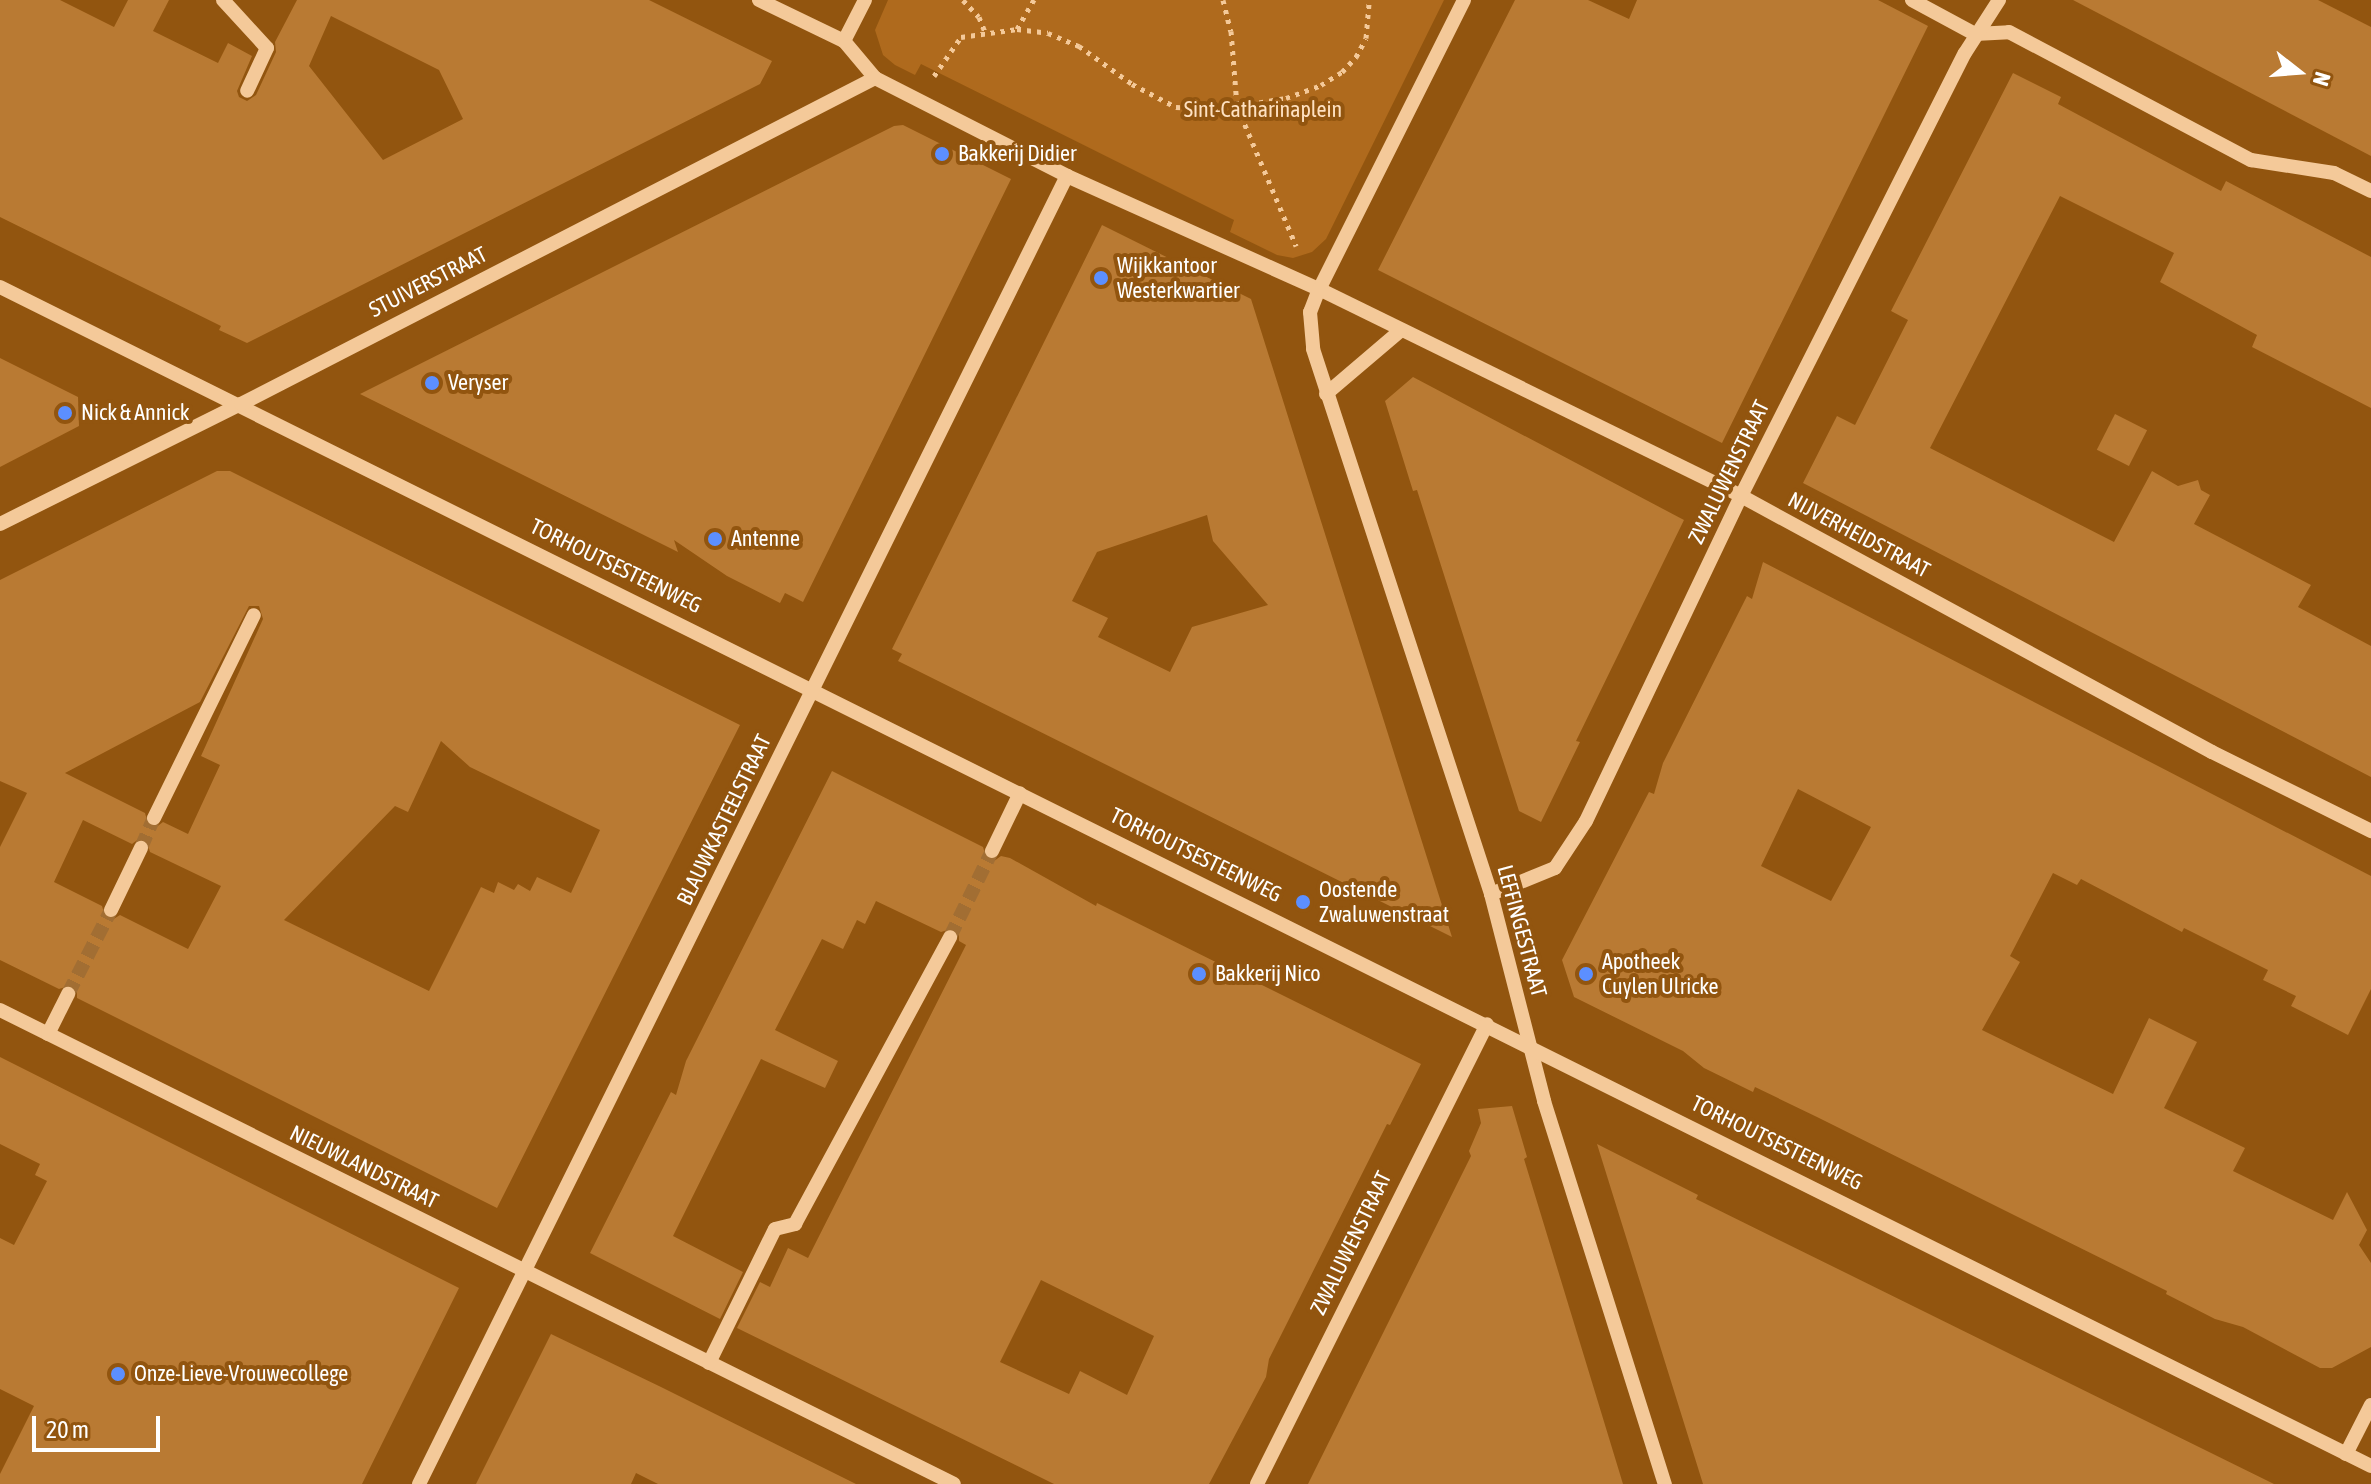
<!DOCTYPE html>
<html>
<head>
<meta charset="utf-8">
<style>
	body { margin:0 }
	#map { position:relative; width:2371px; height:1484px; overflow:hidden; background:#92550f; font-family:"Asap Condensed",sans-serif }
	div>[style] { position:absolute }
	.green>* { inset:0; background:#af6a1d }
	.building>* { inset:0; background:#b97a33; transform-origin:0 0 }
	.minor-tunnel>* { height:14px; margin-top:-7px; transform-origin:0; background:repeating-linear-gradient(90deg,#a26e33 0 14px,transparent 0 21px) }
	.path>* { height:5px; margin-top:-2.5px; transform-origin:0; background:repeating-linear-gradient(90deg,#f4c999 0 4px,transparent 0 10px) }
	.minor>* { height:14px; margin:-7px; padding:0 7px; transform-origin:7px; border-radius:7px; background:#f4c999 }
	.dots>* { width:22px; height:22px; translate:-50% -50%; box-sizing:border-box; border:4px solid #92550f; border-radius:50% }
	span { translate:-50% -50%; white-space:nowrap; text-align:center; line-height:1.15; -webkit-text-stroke:8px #92550f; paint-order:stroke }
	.park-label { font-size:22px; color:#fee1c1 }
	.poi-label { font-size:22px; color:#fff }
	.left { translate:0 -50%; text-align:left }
	.street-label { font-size:22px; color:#fff }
	.north { position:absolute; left:2259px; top:32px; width:80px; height:80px; -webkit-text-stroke:6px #92550f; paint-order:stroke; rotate:107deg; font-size:22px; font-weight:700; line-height:32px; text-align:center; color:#fff }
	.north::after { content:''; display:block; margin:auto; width:28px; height:36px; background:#fff; clip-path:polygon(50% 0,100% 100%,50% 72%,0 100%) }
	.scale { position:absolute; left:32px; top:1416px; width:128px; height:36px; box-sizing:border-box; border:4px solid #fff; border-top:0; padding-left:10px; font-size:24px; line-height:28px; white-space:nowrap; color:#fff; -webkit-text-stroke:6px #92550f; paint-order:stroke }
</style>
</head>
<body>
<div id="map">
	<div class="green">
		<i style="clip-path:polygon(888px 0,1444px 0,1326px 239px,1312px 252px,1293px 258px,1277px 255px,1230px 232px,1234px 220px,921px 64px,915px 75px,895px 65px,883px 55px,875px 30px)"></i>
	</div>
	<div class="building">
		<i style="clip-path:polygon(evenodd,0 0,60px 0,114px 27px,128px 0,169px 0,153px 31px,218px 63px,228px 43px,252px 56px,237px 91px,239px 97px,247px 101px,256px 95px,276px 52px,275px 42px,297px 0,649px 0,772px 61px,760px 84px,247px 343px,219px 330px,221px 326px,0 217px,0 0,331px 16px,439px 70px,463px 119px,383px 160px,309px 66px,331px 16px)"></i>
		<i style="clip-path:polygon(1515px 0,1588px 0,1629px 19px,1637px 0,1878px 0,1928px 26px,1722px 443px,1378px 270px)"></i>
		<i style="clip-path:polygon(2073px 0,2318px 0,2371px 27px,2371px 156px)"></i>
		<i style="clip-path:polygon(2013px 73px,2061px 97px,2058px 104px,2221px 191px,2226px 181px,2371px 257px,2371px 408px,2252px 347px,2257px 335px,2160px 282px,2174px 253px,2060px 196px,1930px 448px,2114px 542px,2152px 471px,2178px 486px,2198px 480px,2201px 490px,2210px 495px,2194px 524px,2311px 585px,2298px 607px,2371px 646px,2371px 777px,1803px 483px,1837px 416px,1855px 425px,1908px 320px,1891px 311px)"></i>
		<i style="clip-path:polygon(903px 125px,1011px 179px,803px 602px,785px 593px,780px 603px,727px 576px,674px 540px,678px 552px,360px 394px,842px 152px,894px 126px)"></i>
		<i style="clip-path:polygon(evenodd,1102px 225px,1251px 299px,1452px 937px,898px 661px,902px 654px,892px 649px,1102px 225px,1207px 515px,1213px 541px,1268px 605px,1192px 627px,1170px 672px,1098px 637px,1108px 618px,1072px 601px,1097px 552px,1207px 515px)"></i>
		<i style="clip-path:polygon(0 358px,78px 397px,79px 426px,0 467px)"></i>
		<i style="clip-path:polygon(1413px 377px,1684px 520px,1576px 741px,1580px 742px,1541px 822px,1519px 811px,1417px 490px,1413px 491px,1385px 401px)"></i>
		<i style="left:2115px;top:414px;width:36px;height:40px;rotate:27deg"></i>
		<i style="clip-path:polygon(evenodd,217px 471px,230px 471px,740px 725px,497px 1208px,77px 998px,77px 989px,72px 985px,59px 989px,0 960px,0 847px,27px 793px,0 781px,0 580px,217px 471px,249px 606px,259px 606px,263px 619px,201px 756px,220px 765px,188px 834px,163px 822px,155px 828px,149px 827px,145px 813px,65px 773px,200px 702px,249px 606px,217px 471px,441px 741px,470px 767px,600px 830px,571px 893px,537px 877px,530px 891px,518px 884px,514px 890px,498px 882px,494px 893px,481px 887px,429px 991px,284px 920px,395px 806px,408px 812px,441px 741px,217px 471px,83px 820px,132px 844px,140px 838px,146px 839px,150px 852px,221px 886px,188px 949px,120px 915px,112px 920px,106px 919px,102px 906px,54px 882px,83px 820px)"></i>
		<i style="clip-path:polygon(evenodd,1763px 562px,2371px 876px,2371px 989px,2348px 1035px,2291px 1006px,2296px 996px,2263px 980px,2268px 970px,2184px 928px,2182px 932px,2081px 879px,2077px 885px,2053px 873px,2010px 956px,2020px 962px,1982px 1030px,2113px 1094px,2149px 1018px,2197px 1042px,2164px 1108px,2245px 1148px,2233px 1171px,2333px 1220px,2347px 1192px,2367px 1230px,2359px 1245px,2371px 1263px,2371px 1347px,2332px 1368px,2320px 1368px,2243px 1327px,2215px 1319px,2166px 1294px,2167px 1291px,1817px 1117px,1755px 1087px,1753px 1092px,1704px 1068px,1683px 1051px,1574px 997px,1562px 960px,1649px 792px,1654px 794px,1663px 763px,1747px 596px,1752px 599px,1763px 562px,1798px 789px,1871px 827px,1831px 901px,1761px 866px,1798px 789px)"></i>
		<i style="clip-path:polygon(evenodd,832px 771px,983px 847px,987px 860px,994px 861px,1001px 856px,1010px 858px,1096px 906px,1097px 903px,1421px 1064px,1390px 1125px,1387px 1124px,1269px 1359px,1266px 1377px,1209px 1484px,1054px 1484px,737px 1328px,760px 1282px,770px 1287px,788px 1248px,808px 1258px,966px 945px,959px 941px,959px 932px,954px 928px,941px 932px,876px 901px,865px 924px,857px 920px,843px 949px,822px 939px,775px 1030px,838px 1061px,825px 1088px,761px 1059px,673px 1236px,743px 1272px,720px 1319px,590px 1253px,671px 1092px,676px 1095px,686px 1061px,832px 771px,1041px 1280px,1154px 1336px,1127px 1395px,1080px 1371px,1069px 1394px,1000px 1362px,1041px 1280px)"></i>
		<i style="clip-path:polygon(0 1057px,459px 1288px,362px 1484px,0 1484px,0 1474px,34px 1406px,0 1389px,0 1238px,14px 1245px,47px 1181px,35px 1175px,40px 1164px,0 1144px)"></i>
		<i style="clip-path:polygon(1512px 1106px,1527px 1157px,1524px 1159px,1623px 1484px,1308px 1484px,1471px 1156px,1469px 1151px,1481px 1123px,1478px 1109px)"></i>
		<i style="clip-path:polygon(1597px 1144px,1698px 1195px,1696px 1199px,2274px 1484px,1703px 1484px)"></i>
		<i style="clip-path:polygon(551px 1334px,661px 1387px,856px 1484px,658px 1484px,636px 1473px,631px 1484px,476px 1484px)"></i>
	</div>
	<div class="minor-tunnel">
		<i style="left:141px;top:848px;width:33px;rotate:-67deg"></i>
		<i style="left:950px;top:937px;width:96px;rotate:-64deg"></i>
		<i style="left:68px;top:994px;width:94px;rotate:-62.9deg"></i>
	</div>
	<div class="path">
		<i style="left:963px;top:0;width:23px;rotate:47deg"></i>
		<i style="left:979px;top:17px;width:18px;rotate:68deg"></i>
		<i style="left:1223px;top:0;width:32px;rotate:76deg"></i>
		<i style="left:1231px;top:31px;width:75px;rotate:85.4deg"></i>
		<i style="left:1237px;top:106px;width:152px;rotate:67.1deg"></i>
		<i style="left:1017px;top:29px;width:34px;rotate:-60deg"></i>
		<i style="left:934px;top:76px;width:47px;rotate:-55.3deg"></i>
		<i style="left:961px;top:37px;width:57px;rotate:-8.1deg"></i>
		<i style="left:1017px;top:29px;width:31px;rotate:7deg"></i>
		<i style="left:1048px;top:33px;width:34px;rotate:23deg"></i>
		<i style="left:1079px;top:46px;width:65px;rotate:35.6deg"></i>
		<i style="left:1132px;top:84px;width:50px;rotate:27.6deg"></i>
		<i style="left:1176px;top:107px;width:44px;rotate:2.6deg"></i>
		<i style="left:1220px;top:109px;width:67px;rotate:-9.5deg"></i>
		<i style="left:1286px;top:98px;width:37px;rotate:-20deg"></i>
		<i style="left:1321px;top:85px;width:25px;rotate:-32deg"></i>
		<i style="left:1342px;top:72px;width:21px;rotate:-47deg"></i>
		<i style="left:1356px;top:57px;width:21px;rotate:-62deg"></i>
		<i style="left:1366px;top:38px;width:38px;rotate:-85deg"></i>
	</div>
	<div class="minor">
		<i style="left:223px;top:0;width:65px;rotate:47.5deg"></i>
		<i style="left:267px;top:48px;width:47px;rotate:114.9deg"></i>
		<i style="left:759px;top:0;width:94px;rotate:25.8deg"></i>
		<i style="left:844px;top:41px;width:48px;rotate:50deg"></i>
		<i style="left:875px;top:78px;width:216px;rotate:27deg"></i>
		<i style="left:1067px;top:176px;width:276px;rotate:24.2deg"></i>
		<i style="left:1319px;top:289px;width:470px;rotate:26.1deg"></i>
		<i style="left:1741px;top:496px;width:536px;rotate:28.53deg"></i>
		<i style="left:2212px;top:752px;width:178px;rotate:26.4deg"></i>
		<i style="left:1464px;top:0;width:323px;rotate:116.6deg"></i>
		<i style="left:1319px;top:289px;width:25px;rotate:111deg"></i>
		<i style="left:1310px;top:312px;width:37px;rotate:85deg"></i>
		<i style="left:1313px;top:349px;width:573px;rotate:71.91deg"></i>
		<i style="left:1491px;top:894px;width:214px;rotate:75.6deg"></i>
		<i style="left:1544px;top:1101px;width:402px;rotate:72.5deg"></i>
		<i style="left:1912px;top:0;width:72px;rotate:28.4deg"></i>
		<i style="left:1975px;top:34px;width:34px;rotate:-3deg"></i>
		<i style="left:2009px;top:32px;width:274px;rotate:27.9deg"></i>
		<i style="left:2251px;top:160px;width:84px;rotate:8.9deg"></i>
		<i style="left:2334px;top:173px;width:41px;rotate:25.9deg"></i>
		<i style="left:844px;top:41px;width:46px;rotate:-62.9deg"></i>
		<i style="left:0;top:287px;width:2648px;rotate:26.44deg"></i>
		<i style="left:1326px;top:394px;width:97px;rotate:-40.4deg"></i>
		<i style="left:0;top:524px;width:269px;rotate:-26.5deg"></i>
		<i style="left:241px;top:404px;width:713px;rotate:-27.21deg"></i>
		<i style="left:154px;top:818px;width:226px;rotate:-63.8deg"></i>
		<i style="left:992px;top:851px;width:64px;rotate:-64.2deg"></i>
		<i style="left:1491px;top:894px;width:69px;rotate:-22.1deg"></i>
		<i style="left:1555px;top:868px;width:56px;rotate:-56.6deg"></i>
		<i style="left:1586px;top:821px;width:360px;rotate:-64.5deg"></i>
		<i style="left:1741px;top:496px;width:496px;rotate:-63.2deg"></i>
		<i style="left:1965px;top:53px;width:63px;rotate:-57.3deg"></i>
		<i style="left:111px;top:910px;width:69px;rotate:-64.2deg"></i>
		<i style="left:0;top:1010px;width:1065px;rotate:26.42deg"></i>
		<i style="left:48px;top:1034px;width:45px;rotate:-63.4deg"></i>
		<i style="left:709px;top:1363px;width:149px;rotate:-63.8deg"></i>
		<i style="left:775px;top:1229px;width:21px;rotate:-14deg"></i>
		<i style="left:795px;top:1224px;width:326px;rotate:-61.6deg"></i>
		<i style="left:2346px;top:1454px;width:55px;rotate:-63deg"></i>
		<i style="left:419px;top:1484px;width:1460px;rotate:-63.65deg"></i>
		<i style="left:1257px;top:1484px;width:514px;rotate:-63.43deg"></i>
	</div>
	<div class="dots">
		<i style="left:942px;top:154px;background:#5c8fff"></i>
		<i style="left:1101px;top:278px;background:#5c8fff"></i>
		<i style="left:432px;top:383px;background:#5c8fff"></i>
		<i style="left:65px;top:413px;background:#5c8fff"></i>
		<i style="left:715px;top:539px;background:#5c8fff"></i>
		<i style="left:1303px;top:902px;background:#5c8fff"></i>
		<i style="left:1199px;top:974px;background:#5c8fff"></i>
		<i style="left:1586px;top:974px;background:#5c8fff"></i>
		<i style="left:118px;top:1374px;background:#5c8fff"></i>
	</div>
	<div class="park-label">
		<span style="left:1263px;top:110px">Sint-Catharinaplein</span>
	</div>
	<div class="poi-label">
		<span class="left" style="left:958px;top:154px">Bakkerij Didier</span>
		<span class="left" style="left:1117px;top:278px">Wijkkantoor<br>Westerkwartier</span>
		<span class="left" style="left:448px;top:383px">Veryser</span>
		<span class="left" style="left:81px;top:413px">Nick &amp; Annick</span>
		<span class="left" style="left:731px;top:539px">Antenne</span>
		<span class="left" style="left:1319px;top:902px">Oostende<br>Zwaluwenstraat</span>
		<span class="left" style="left:1602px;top:974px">Apotheek<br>Cuylen Ulricke</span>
		<span class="left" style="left:1215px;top:974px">Bakkerij Nico</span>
		<span class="left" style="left:134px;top:1374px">Onze-Lieve-Vrouwecollege</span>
	</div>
	<div class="street-label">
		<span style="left:428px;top:282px;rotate:-27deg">STUIVERSTRAAT</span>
		<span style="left:1729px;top:472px;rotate:-64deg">ZWALUWENSTRAAT</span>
		<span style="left:1859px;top:535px;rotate:28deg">NIJVERHEIDSTRAAT</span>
		<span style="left:616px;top:566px;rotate:26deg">TORHOUTSESTEENWEG</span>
		<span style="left:724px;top:820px;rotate:-64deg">BLAUWKASTEELSTRAAT</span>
		<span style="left:1196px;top:855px;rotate:26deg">TORHOUTSESTEENWEG</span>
		<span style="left:1522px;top:931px;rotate:75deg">LEFFINGESTRAAT</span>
		<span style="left:1777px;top:1143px;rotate:26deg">TORHOUTSESTEENWEG</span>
		<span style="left:364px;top:1167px;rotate:26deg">NIEUWLANDSTRAAT</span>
		<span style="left:1351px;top:1243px;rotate:-64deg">ZWALUWENSTRAAT</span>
	</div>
	<div class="north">N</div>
	<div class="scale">20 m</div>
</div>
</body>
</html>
